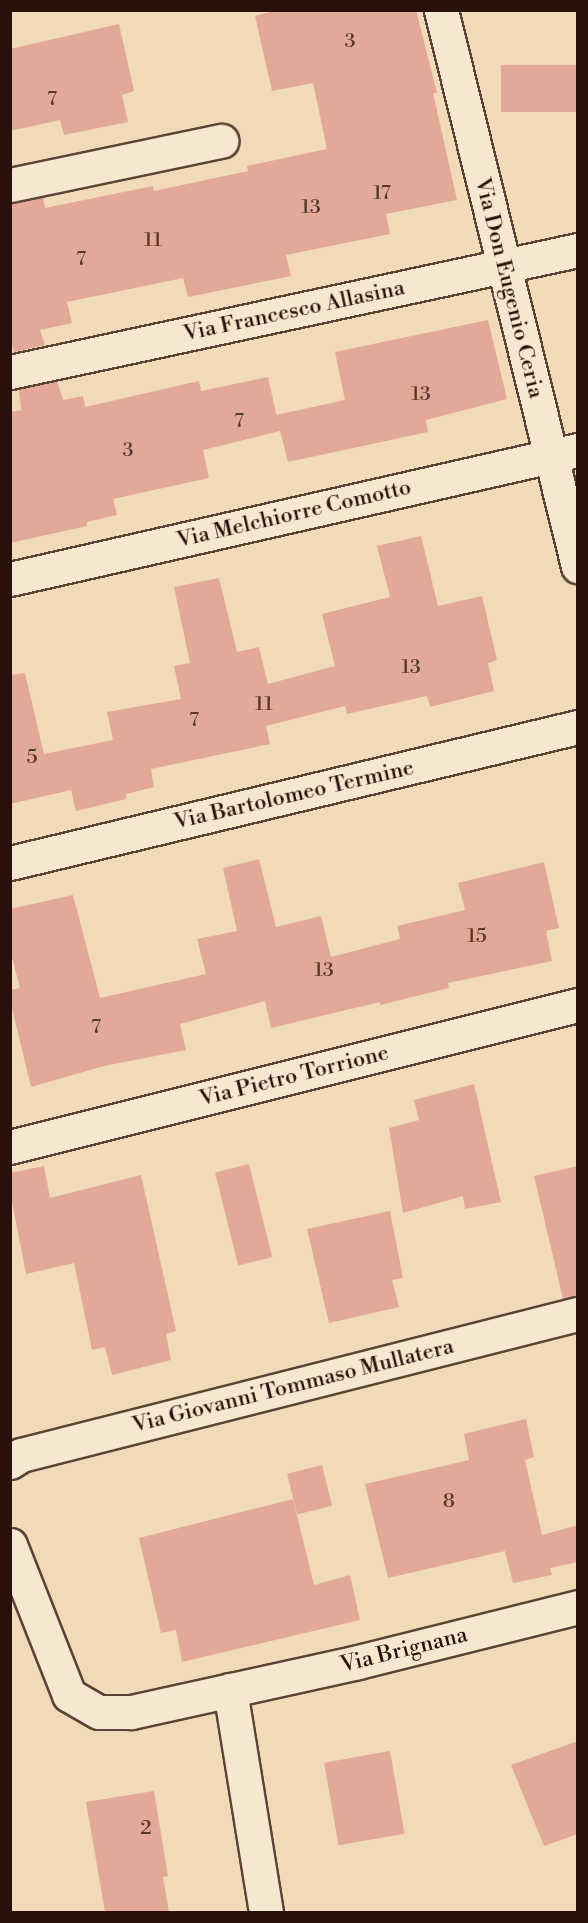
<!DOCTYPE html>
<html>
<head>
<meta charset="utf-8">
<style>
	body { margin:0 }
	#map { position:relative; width:588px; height:1923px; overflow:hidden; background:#f1dab8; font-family:"Libre Bodoni",serif }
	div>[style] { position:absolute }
	.building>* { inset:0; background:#e3a998; transform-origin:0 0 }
	.roads { filter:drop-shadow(2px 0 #5b4335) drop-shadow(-2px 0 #5b4335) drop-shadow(0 2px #5b4335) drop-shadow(0 -2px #5b4335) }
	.minor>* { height:33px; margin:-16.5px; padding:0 16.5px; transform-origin:16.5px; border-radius:16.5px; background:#f6e7d1 }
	span { translate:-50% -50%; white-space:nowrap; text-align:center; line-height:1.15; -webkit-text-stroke:6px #f6e7d1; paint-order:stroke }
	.number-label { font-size:20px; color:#58372d }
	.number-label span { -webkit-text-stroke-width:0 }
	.street-label { font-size:22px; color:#291109 }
	.frame { position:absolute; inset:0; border:12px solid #291109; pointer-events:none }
</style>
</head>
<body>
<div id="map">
	<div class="building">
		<i style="clip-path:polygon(277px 10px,416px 10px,437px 93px,433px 93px,457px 200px,386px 214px,390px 234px,286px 255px,291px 276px,188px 297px,183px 278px,67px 302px,72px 323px,40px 330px,45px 345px,14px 352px,10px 336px,10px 203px,43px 197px,45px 208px,153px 186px,154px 191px,248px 171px,247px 166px,327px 149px,313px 83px,272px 91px,255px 16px)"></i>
		<i style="clip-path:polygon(119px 24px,134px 91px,122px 95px,128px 122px,64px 135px,60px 120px,10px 131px,10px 49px)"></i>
		<i style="left:578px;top:65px;width:47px;height:77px;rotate:90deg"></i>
		<i style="clip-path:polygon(488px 320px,507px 399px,426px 420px,428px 432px,288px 462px,276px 415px,345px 400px,335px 352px)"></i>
		<i style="clip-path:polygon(268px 377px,280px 431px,203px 450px,209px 478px,113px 499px,117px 515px,87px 522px,87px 526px,10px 543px,10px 412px,21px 410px,19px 389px,57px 381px,63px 400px,83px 396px,85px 407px,199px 381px,201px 391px)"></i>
		<i style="clip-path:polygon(421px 536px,438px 606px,482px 596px,497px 660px,488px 663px,494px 691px,430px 707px,427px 696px,347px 714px,345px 706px,266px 726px,270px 744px,151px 769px,154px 787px,126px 794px,126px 799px,76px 811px,71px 790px,10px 804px,10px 675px,25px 673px,44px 754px,113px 740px,107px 712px,181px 699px,174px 666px,190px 663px,174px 587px,219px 578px,237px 652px,259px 647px,268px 684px,335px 666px,322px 614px,390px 597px,377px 546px)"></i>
		<i style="clip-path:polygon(259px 859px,276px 927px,321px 916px,331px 957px,400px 939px,397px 926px,465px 910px,458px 883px,544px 862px,559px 928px,546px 931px,552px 961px,448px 983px,449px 988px,380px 1005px,380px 1002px,271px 1028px,265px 1001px,180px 1024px,186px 1050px,104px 1066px,31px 1087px,10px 1000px,10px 990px,20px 988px,10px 950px,10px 909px,73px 895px,100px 998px,206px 974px,197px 939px,237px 931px,223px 868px)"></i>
		<i style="clip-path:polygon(474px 1084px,501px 1202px,465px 1209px,463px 1196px,403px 1213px,389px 1128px,419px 1120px,414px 1100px)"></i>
		<i style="left:249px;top:1164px;width:96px;height:35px;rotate:76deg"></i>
		<i style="clip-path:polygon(44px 1166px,50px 1198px,141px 1175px,176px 1331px,166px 1334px,171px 1360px,112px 1375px,105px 1347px,92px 1350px,74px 1263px,26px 1274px,10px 1192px,10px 1173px)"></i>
		<i style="clip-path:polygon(578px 1166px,578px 1296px,563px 1299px,534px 1176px)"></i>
		<i style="clip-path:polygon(390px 1211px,403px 1278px,392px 1280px,399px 1307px,329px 1323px,307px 1229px)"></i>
		<i style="clip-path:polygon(526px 1419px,534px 1457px,525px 1460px,542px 1535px,578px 1525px,578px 1562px,550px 1568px,552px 1575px,513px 1583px,505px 1551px,388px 1578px,365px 1484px,469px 1460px,464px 1434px)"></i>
		<i style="left:322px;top:1465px;width:42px;height:36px;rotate:76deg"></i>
		<i style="clip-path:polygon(293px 1499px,314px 1585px,350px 1575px,360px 1620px,182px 1662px,176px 1630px,161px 1633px,139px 1538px)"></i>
		<i style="clip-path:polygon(578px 1741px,578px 1834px,544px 1846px,511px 1765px)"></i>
		<i style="left:390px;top:1751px;width:84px;height:67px;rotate:80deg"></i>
		<i style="clip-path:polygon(154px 1791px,168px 1876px,163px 1877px,169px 1912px,105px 1912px,86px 1802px)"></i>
	</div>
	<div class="roads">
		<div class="minor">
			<i style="left:441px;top:10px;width:573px;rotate:76.16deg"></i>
			<i style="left:10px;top:185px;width:216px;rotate:-11.8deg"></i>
			<i style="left:10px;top:372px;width:581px;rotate:-12.12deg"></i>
			<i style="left:10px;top:579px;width:582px;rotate:-12.8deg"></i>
			<i style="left:10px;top:863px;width:584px;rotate:-13.47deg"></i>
			<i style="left:10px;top:1147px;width:585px;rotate:-14.04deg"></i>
			<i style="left:10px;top:1462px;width:13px;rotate:-32deg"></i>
			<i style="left:21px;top:1455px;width:575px;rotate:-14.21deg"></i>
			<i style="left:10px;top:1545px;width:161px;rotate:68.5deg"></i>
			<i style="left:69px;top:1695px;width:34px;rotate:30deg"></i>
			<i style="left:99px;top:1712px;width:32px"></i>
			<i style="left:131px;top:1712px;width:232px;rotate:-12.4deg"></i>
			<i style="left:358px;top:1662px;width:227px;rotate:-14deg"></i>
			<i style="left:230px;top:1690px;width:225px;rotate:80.8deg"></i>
		</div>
	</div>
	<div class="number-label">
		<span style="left:350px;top:41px">3</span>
		<span style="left:52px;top:99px">7</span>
		<span style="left:382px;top:193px">17</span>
		<span style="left:311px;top:207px">13</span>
		<span style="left:153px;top:240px">11</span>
		<span style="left:81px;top:259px">7</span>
		<span style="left:421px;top:394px">13</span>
		<span style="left:239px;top:421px">7</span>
		<span style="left:128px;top:450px">3</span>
		<span style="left:411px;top:667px">13</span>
		<span style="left:264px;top:704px">11</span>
		<span style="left:194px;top:720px">7</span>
		<span style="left:32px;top:757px">5</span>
		<span style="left:477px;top:936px">15</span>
		<span style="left:324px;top:970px">13</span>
		<span style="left:96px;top:1027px">7</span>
		<span style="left:449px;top:1501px">8</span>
		<span style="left:146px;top:1828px">2</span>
	</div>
	<div class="street-label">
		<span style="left:509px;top:288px;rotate:76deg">Via Don Eugenio Ceria</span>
		<span style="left:294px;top:311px;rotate:-12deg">Via Francesco Allasina</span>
		<span style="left:294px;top:514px;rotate:-13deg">Via Melchiorre Comotto</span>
		<span style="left:294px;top:795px;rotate:-13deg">Via Bartolomeo Termine</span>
		<span style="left:294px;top:1076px;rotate:-14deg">Via Pietro Torrione</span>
		<span style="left:293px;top:1386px;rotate:-14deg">Via Giovanni Tommaso Mullatera</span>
		<span style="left:404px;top:1650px;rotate:-14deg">Via Brignana</span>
	</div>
	<div class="frame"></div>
</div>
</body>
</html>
